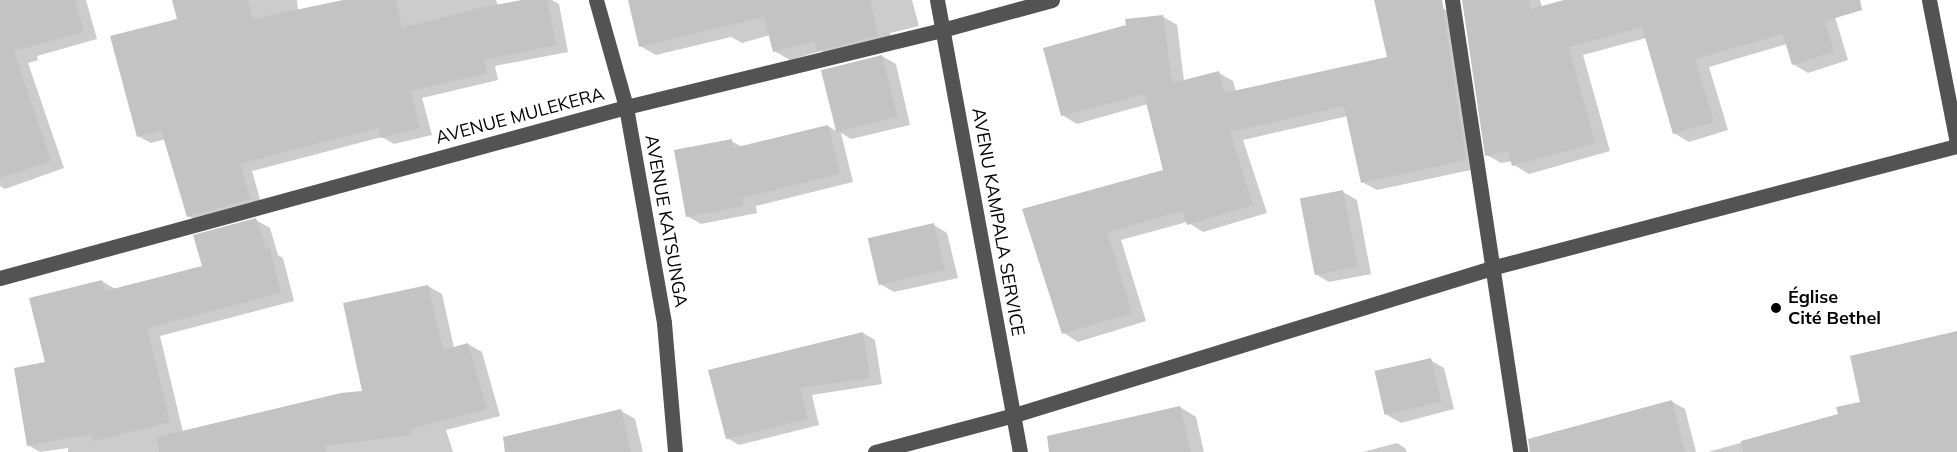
<!DOCTYPE html>
<html>
<head>
<meta charset="utf-8">
<style>
	body { margin:0 }
	#map { position:relative; width:1957px; height:452px; overflow:hidden; background:#fff; font-family:Mulish,sans-serif }
	div>[style] { position:absolute }
	.shadow>* { inset:0; background:#0003 }
	.building>* { inset:0; background:#c3c3c3; transform-origin:0 0 }
	.minor>* { height:15px; margin:-7.5px; padding:0 7.5px; transform-origin:7.5px; border-radius:7.5px; background:#535353 }
	.dots>* { width:16px; height:16px; translate:-50% -50%; box-sizing:border-box; border:3px solid #fff; border-radius:50% }
	span { translate:-50% -50%; white-space:nowrap; text-align:center; line-height:1.15; -webkit-text-stroke:4.5px #fff; paint-order:stroke }
	.street-label { font-size:18px; color:#000 }
	.poi-label { font-size:18px; color:#000; font-weight:700 }
	.left { translate:0 -50%; text-align:left }
</style>
</head>
<body>
<div id="map">
	<div class="shadow">
		<i style="clip-path:polygon(0 0,86px 0,97px 39px,37px 56px,38px 60px,28px 63px,64px 168px,5px 189px,0 186px)"></i>
		<i style="clip-path:polygon(173px 0,297px 0,298px 11px,351px 0,496px 0,498px 6px,530px 0,552px 0,559px 4px,568px 52px,495px 66px,498px 80px,422px 98px,432px 135px,394px 144px,382px 137px,252px 171px,262px 206px,201px 223px,188px 216px,166px 139px,151px 143px,138px 136px,179px 20px)"></i>
		<i style="clip-path:polygon(630px 0,912px 0,919px 26px,890px 33px,893px 44px,833px 58px,821px 51px,790px 60px,774px 51px,770px 35px,742px 43px,731px 37px,656px 55px,640px 46px)"></i>
		<i style="clip-path:polygon(1376px 0,1428px 0,1457px 16px,1480px 168px,1377px 190px,1362px 182px,1348px 116px,1243px 140px,1267px 213px,1203px 232px,1187px 222px,1121px 240px,1146px 321px,1078px 342px,1064px 333px,1024px 210px,1165px 171px,1148px 104px,1077px 124px,1062px 115px,1162px 16px,1177px 25px,1184px 81px,1219px 73px,1233px 81px,1236px 92px,1389px 59px)"></i>
		<i style="clip-path:polygon(1470px 0,1540px 0,1542px 7px,1570px 0,1830px 0,1848px 60px,1808px 73px,1793px 64px,1787px 44px,1709px 67px,1728px 130px,1689px 142px,1674px 133px,1646px 38px,1583px 55px,1610px 151px,1529px 174px,1514px 165px,1513px 161px,1501px 163px,1487px 155px)"></i>
		<i style="clip-path:polygon(882px 56px,896px 64px,910px 125px,851px 139px,841px 133px,853px 182px,756px 206px,757px 213px,701px 224px,687px 216px,731px 141px,743px 147px,828px 126px,838px 132px,823px 71px)"></i>
		<i style="clip-path:polygon(1343px 192px,1357px 200px,1371px 274px,1329px 282px,1315px 274px)"></i>
		<i style="clip-path:polygon(256px 220px,270px 228px,278px 255px,283px 258px,294px 301px,160px 336px,183px 432px,364px 392px,428px 286px,442px 294px,454px 348px,468px 344px,482px 352px,500px 416px,446px 430px,453px 452px,68px 452px,68px 448px,40px 452px,28px 445px,46px 363px,102px 281px,117px 290px,204px 267px)"></i>
		<i style="clip-path:polygon(934px 225px,947px 233px,958px 278px,894px 292px,880px 284px)"></i>
		<i style="clip-path:polygon(863px 333px,875px 340px,882px 384px,812px 395px,819px 425px,739px 445px,727px 438px)"></i>
		<i style="clip-path:polygon(1957px 333px,1957px 452px,1708px 452px,1839px 415px,1862px 403px)"></i>
		<i style="clip-path:polygon(1430px 360px,1444px 368px,1454px 409px,1401px 423px,1387px 415px)"></i>
		<i style="clip-path:polygon(1671px 401px,1685px 409px,1696px 452px,1573px 452px)"></i>
		<i style="clip-path:polygon(1180px 407px,1196px 417px,1204px 452px,1096px 452px)"></i>
		<i style="clip-path:polygon(621px 411px,635px 419px,643px 452px,562px 452px)"></i>
		<i style="clip-path:polygon(1397px 443px,1405px 448px,1407px 452px,1363px 452px)"></i>
	</div>
	<div class="building">
		<i style="clip-path:polygon(0 0,75px 0,84px 32px,14px 51px,51px 161px,0 178px)"></i>
		<i style="clip-path:polygon(172px 0,248px 0,253px 19px,343px 0,396px 0,402px 28px,479px 8px,522px 0,547px 0,556px 45px,484px 60px,487px 73px,411px 91px,420px 128px,381px 138px,378px 128px,240px 164px,251px 199px,187px 217px,161px 130px,137px 137px,110px 36px,177px 19px)"></i>
		<i style="clip-path:polygon(628px 0,870px 0,878px 36px,817px 51px,814px 41px,773px 52px,764px 17px,639px 47px)"></i>
		<i style="clip-path:polygon(1374px 0,1442px 0,1466px 160px,1361px 183px,1344px 106px,1230px 132px,1253px 205px,1187px 225px,1183px 211px,1107px 232px,1132px 313px,1062px 334px,1022px 209px,1163px 170px,1144px 94px,1061px 116px,1043px 48px,1126px 25px,1125px 19px,1163px 15px,1172px 83px,1219px 71px,1224px 93px,1387px 57px)"></i>
		<i style="clip-path:polygon(1462px 0,1529px 0,1531px 9px,1564px 0,1860px 0,1862px 10px,1825px 21px,1834px 52px,1792px 65px,1783px 34px,1695px 59px,1714px 122px,1673px 134px,1642px 27px,1569px 47px,1595px 143px,1512px 166px,1508px 151px,1485px 156px)"></i>
		<i style="left:882px;top:55px;width:64px;height:63px;rotate:76deg"></i>
		<i style="clip-path:polygon(828px 125px,840px 174px,742px 198px,744px 206px,686px 217px,674px 150px,732px 139px,733px 148px)"></i>
		<i style="left:1343px;top:190px;width:78px;height:44px;rotate:79deg"></i>
		<i style="clip-path:polygon(256px 218px,266px 249px,270px 248px,281px 293px,147px 328px,170px 422px,93px 441px,91px 434px,27px 446px,14px 368px,45px 362px,29px 298px,102px 280px,105px 291px,202px 266px,193px 235px)"></i>
		<i style="left:934px;top:223px;width:48px;height:68px;rotate:77deg"></i>
		<i style="clip-path:polygon(428px 285px,443px 350px,468px 343px,487px 409px,410px 429px,411px 435px,325px 446px,326px 452px,159px 452px,157px 437px,341px 393px,362px 391px,343px 303px)"></i>
		<i style="clip-path:polygon(1957px 331px,1957px 452px,1743px 452px,1741px 441px,1838px 414px,1836px 407px,1860px 402px,1850px 356px)"></i>
		<i style="clip-path:polygon(863px 332px,870px 378px,800px 388px,808px 419px,726px 439px,708px 370px)"></i>
		<i style="left:1431px;top:358px;width:45px;height:58px;rotate:77deg"></i>
		<i style="clip-path:polygon(1672px 400px,1685px 452px,1530px 452px,1528px 439px)"></i>
		<i style="clip-path:polygon(1180px 406px,1191px 452px,1049px 452px,1047px 436px)"></i>
		<i style="clip-path:polygon(621px 409px,631px 452px,505px 452px,503px 437px)"></i>
	</div>
	<div class="minor">
		<i style="left:596px;top:0;width:111px;rotate:74.3deg"></i>
		<i style="left:626px;top:107px;width:219px;rotate:80deg"></i>
		<i style="left:664px;top:323px;width:129px;rotate:85.1deg"></i>
		<i style="left:937px;top:0;width:460px;rotate:79.6deg"></i>
		<i style="left:1452px;top:0;width:457px;rotate:81.4deg"></i>
		<i style="left:1929px;top:0;width:146px;rotate:78.9deg"></i>
		<i style="left:0;top:278px;width:649px;rotate:-15.28deg"></i>
		<i style="left:626px;top:107px;width:325px;rotate:-13.7deg"></i>
		<i style="left:942px;top:30px;width:114px;rotate:-15.3deg"></i>
		<i style="left:875px;top:452px;width:144px;rotate:-14.9deg"></i>
		<i style="left:1014px;top:415px;width:499px;rotate:-17.1deg"></i>
		<i style="left:1491px;top:268px;width:482px;rotate:-14.7deg"></i>
	</div>
	<div class="dots">
		<i style="left:1776px;top:308px;background:#000"></i>
	</div>
	<div class="street-label">
		<span style="left:520px;top:116px;rotate:-15deg">AVENUE MULEKERA</span>
		<span style="left:666px;top:221px;rotate:80deg">AVENUE KATSUNGA</span>
		<span style="left:998px;top:222px;rotate:80deg">AVENU KAMPALA SERVICE</span>
	</div>
	<div class="poi-label">
		<span class="left" style="left:1788px;top:308px">Église<br>Cité Bethel</span>
	</div>
</div>
</body>
</html>
